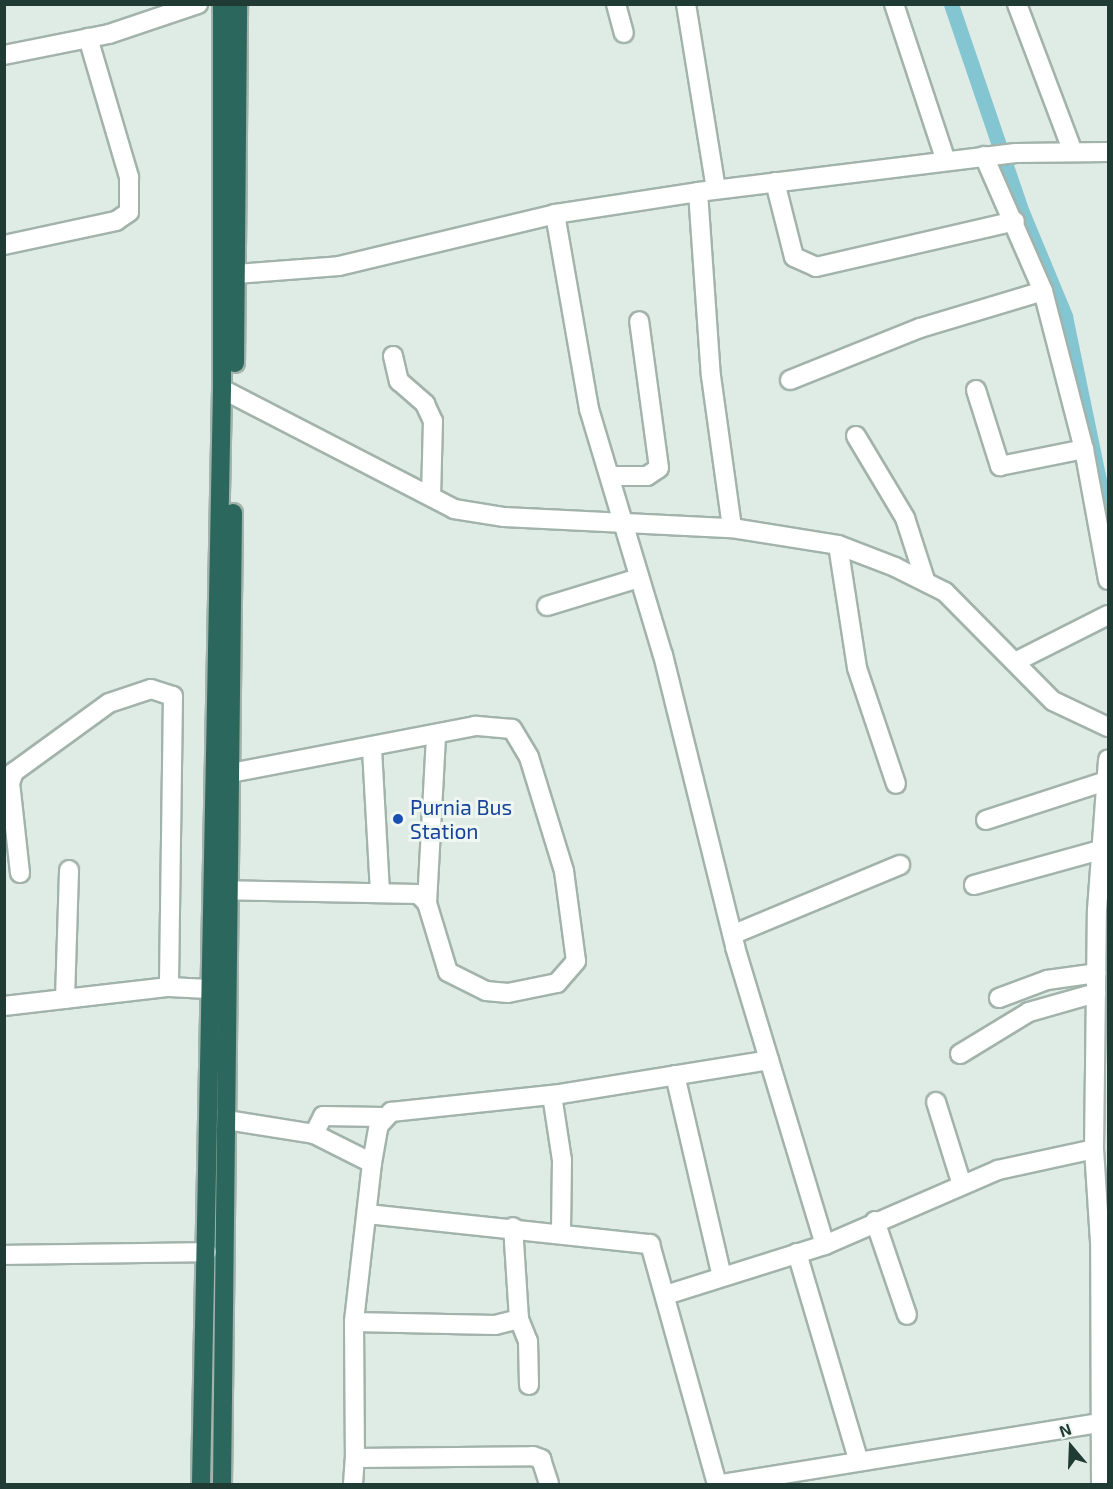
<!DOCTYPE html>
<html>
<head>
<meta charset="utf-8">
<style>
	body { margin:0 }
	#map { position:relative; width:1113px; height:1489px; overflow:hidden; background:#dfebe5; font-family:"Exo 2",sans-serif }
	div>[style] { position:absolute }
	.canal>* { height:15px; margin:-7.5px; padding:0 7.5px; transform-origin:7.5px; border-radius:7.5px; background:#84c5d2 }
	.roads { filter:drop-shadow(2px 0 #a2b3ac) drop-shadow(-2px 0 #a2b3ac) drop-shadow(0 2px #a2b3ac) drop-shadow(0 -2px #a2b3ac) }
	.minor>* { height:18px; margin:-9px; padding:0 9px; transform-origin:9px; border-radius:9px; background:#fff }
	.highway>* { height:18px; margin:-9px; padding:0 9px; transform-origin:9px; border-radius:9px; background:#2b675c }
	.dots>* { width:16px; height:16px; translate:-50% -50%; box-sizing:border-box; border:3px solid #eff7f3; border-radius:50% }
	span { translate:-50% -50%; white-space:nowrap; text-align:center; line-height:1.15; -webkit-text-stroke:6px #eff7f3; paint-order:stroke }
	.transit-label { font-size:21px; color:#164399 }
	.left { translate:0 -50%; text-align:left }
	.frame { position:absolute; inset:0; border:6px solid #1f3b34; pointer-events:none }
	.north { position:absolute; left:1041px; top:1417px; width:60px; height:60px; -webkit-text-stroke:4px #eff7f3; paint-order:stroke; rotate:341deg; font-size:16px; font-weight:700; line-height:24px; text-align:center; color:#1f3b34 }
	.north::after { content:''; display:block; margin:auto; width:21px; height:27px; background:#1f3b34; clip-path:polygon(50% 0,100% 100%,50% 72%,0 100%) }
</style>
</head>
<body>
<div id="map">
	<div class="canal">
		<i style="left:951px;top:4px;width:220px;rotate:71.2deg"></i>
		<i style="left:1022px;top:212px;width:113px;rotate:67.5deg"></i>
		<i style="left:1065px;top:316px;width:212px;rotate:78.3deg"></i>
	</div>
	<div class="roads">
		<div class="minor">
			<i style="left:616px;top:4px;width:30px;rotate:75deg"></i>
			<i style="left:686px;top:4px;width:187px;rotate:80.8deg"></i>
			<i style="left:894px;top:4px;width:165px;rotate:71.7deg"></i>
			<i style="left:1017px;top:4px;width:158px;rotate:69.3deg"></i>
			<i style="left:4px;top:55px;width:107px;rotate:-11.3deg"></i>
			<i style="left:109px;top:34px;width:94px;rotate:-18.6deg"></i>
			<i style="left:984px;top:156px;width:147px;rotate:66.4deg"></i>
			<i style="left:1043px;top:291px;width:163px;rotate:75.5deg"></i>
			<i style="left:1084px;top:449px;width:133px;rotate:79.6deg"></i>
			<i style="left:775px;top:182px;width:77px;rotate:75.8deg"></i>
			<i style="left:794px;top:257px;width:24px;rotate:24deg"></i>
			<i style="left:816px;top:267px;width:204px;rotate:-13deg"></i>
			<i style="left:698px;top:192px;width:184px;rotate:86deg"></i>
			<i style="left:711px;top:376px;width:153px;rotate:82.1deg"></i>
			<i style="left:555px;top:214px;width:198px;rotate:80.1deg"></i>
			<i style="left:589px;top:409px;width:257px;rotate:73.3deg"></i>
			<i style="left:663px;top:655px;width:301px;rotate:76.1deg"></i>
			<i style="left:735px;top:947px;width:311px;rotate:73.2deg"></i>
			<i style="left:4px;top:245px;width:115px;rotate:-12.1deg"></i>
			<i style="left:116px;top:221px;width:16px;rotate:-35deg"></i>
			<i style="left:129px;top:212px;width:35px;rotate:-90deg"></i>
			<i style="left:129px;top:177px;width:145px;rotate:-106.4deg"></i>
			<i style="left:223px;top:275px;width:116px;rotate:-4.4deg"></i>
			<i style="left:339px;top:266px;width:222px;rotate:-13.5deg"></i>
			<i style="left:555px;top:214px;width:145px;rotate:-8.7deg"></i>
			<i style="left:698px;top:192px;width:320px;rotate:-7deg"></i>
			<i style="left:1016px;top:153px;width:92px;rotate:-0.6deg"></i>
			<i style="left:393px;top:356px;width:26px;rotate:77deg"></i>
			<i style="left:399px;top:381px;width:35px;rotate:41deg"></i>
			<i style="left:425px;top:404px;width:19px;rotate:65deg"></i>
			<i style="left:433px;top:421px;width:75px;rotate:91.5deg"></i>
			<i style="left:790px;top:380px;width:140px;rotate:-21.8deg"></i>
			<i style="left:920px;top:328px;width:128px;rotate:-16.7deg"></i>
			<i style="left:222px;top:389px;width:261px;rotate:27.3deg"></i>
			<i style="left:454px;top:509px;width:51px;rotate:9.1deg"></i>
			<i style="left:504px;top:517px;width:228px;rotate:2.8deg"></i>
			<i style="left:732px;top:528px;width:107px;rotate:9.1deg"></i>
			<i style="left:838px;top:545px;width:61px;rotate:21.1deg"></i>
			<i style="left:895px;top:567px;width:56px;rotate:26.6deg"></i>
			<i style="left:945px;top:592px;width:153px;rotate:45.3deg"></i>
			<i style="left:1053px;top:701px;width:61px;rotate:25.3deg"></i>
			<i style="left:976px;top:390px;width:80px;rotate:72.5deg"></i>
			<i style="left:1000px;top:466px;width:86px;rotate:-11.4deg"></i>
			<i style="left:856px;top:436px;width:96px;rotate:59.1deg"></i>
			<i style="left:905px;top:518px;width:65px;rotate:72.1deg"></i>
			<i style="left:610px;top:476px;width:37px"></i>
			<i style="left:647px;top:476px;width:14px;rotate:-34deg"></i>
			<i style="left:659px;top:468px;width:148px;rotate:-97.7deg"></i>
			<i style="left:838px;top:545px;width:124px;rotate:81.2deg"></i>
			<i style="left:857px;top:668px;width:122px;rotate:71.4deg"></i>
			<i style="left:547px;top:606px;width:96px;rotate:-16.9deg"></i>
			<i style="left:1015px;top:662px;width:104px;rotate:-26.8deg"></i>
			<i style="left:372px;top:749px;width:143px;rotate:86.8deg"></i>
			<i style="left:986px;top:820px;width:123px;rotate:-18deg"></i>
			<i style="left:20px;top:873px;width:91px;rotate:-96.3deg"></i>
			<i style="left:10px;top:783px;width:12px;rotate:-70deg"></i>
			<i style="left:14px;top:772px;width:117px;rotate:-36deg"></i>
			<i style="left:109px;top:703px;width:44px;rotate:-18.4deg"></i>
			<i style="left:151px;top:689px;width:23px;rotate:18deg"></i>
			<i style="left:173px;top:696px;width:291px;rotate:90.8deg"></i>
			<i style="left:974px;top:885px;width:131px;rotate:-15.5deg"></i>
			<i style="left:215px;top:890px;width:203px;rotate:1.1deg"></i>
			<i style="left:418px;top:894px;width:13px;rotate:45deg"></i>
			<i style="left:427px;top:903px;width:72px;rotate:73.1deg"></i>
			<i style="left:448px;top:972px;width:42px;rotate:26.6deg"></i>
			<i style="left:486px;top:991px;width:22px;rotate:5deg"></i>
			<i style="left:508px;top:993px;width:50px;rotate:-11.5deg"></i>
			<i style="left:557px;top:983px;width:29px;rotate:-49deg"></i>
			<i style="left:576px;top:961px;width:91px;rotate:-97.6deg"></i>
			<i style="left:564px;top:871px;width:119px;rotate:-107.1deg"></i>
			<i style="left:529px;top:757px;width:33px;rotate:-121deg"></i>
			<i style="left:512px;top:729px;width:37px;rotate:-175deg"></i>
			<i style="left:475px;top:726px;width:249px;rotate:169.1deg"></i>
			<i style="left:427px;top:903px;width:168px;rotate:-86.9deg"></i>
			<i style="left:734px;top:934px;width:180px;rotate:-22.6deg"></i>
			<i style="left:999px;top:998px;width:51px;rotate:-20.6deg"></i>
			<i style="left:1047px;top:980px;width:50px;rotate:-8deg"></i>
			<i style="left:65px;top:999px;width:129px;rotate:-88.2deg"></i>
			<i style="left:4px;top:1006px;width:166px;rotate:-6.6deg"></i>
			<i style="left:169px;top:987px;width:39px;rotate:3deg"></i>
			<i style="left:960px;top:1054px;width:81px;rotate:-31.3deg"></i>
			<i style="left:1029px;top:1012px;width:70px;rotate:-15.8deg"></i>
			<i style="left:675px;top:1075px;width:207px;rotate:76.9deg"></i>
			<i style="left:552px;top:1095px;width:66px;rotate:81.3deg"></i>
			<i style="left:562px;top:1160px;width:72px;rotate:90.8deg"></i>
			<i style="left:936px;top:1102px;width:87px;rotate:72.6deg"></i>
			<i style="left:208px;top:1117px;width:107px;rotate:9.1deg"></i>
			<i style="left:314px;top:1134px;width:65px;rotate:26.6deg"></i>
			<i style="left:372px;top:1163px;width:160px;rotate:96.5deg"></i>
			<i style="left:354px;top:1322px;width:136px;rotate:89.6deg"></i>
			<i style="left:355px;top:1458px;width:178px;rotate:-0.6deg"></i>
			<i style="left:533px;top:1456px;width:9px;rotate:21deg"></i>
			<i style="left:541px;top:1459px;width:26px;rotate:72deg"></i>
			<i style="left:314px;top:1134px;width:20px;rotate:-63deg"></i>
			<i style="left:323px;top:1116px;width:60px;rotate:1deg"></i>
			<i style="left:372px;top:1163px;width:39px;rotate:-80deg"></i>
			<i style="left:379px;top:1125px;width:18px;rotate:-47deg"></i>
			<i style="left:391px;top:1112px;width:170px;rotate:-6.1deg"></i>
			<i style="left:560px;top:1094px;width:212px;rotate:-9.2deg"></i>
			<i style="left:367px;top:1214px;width:285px;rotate:6.1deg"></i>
			<i style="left:650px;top:1244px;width:249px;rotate:74.4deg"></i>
			<i style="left:875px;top:1221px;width:99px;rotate:71.2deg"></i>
			<i style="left:797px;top:1253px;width:215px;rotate:73.5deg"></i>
			<i style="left:4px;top:1255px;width:203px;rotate:-0.8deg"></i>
			<i style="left:666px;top:1295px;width:167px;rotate:-17.5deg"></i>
			<i style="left:825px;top:1245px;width:189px;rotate:-23.4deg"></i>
			<i style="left:998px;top:1170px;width:98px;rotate:-12.3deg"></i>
			<i style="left:519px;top:1319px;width:24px;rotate:68deg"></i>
			<i style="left:528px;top:1341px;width:44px;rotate:88.7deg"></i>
			<i style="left:354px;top:1322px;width:141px;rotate:1.2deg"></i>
			<i style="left:495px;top:1325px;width:25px;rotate:-14deg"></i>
			<i style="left:519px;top:1319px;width:92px;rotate:-93.7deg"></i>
			<i style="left:353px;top:1484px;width:26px;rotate:-86deg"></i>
			<i style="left:722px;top:1484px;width:380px;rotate:-9.2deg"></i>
			<i style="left:1101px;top:1484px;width:242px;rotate:-90.2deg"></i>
			<i style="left:1100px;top:1242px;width:93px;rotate:-93.7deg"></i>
			<i style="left:1094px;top:1149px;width:239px;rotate:-89.3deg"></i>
			<i style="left:1097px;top:910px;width:151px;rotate:-85.8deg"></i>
		</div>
		<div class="highway">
			<i style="left:235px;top:363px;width:359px;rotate:-89.5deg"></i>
			<i style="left:201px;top:1484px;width:1095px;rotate:-88.9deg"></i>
			<i style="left:222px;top:389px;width:385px;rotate:-90deg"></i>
			<i style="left:222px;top:1484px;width:971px;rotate:-89.35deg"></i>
		</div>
	</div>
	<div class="dots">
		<i style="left:398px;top:819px;background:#1a4fb4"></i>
	</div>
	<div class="transit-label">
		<span class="left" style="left:410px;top:819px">Purnia Bus<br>Station</span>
	</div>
	<div class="frame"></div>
	<div class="north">N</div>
</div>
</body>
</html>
